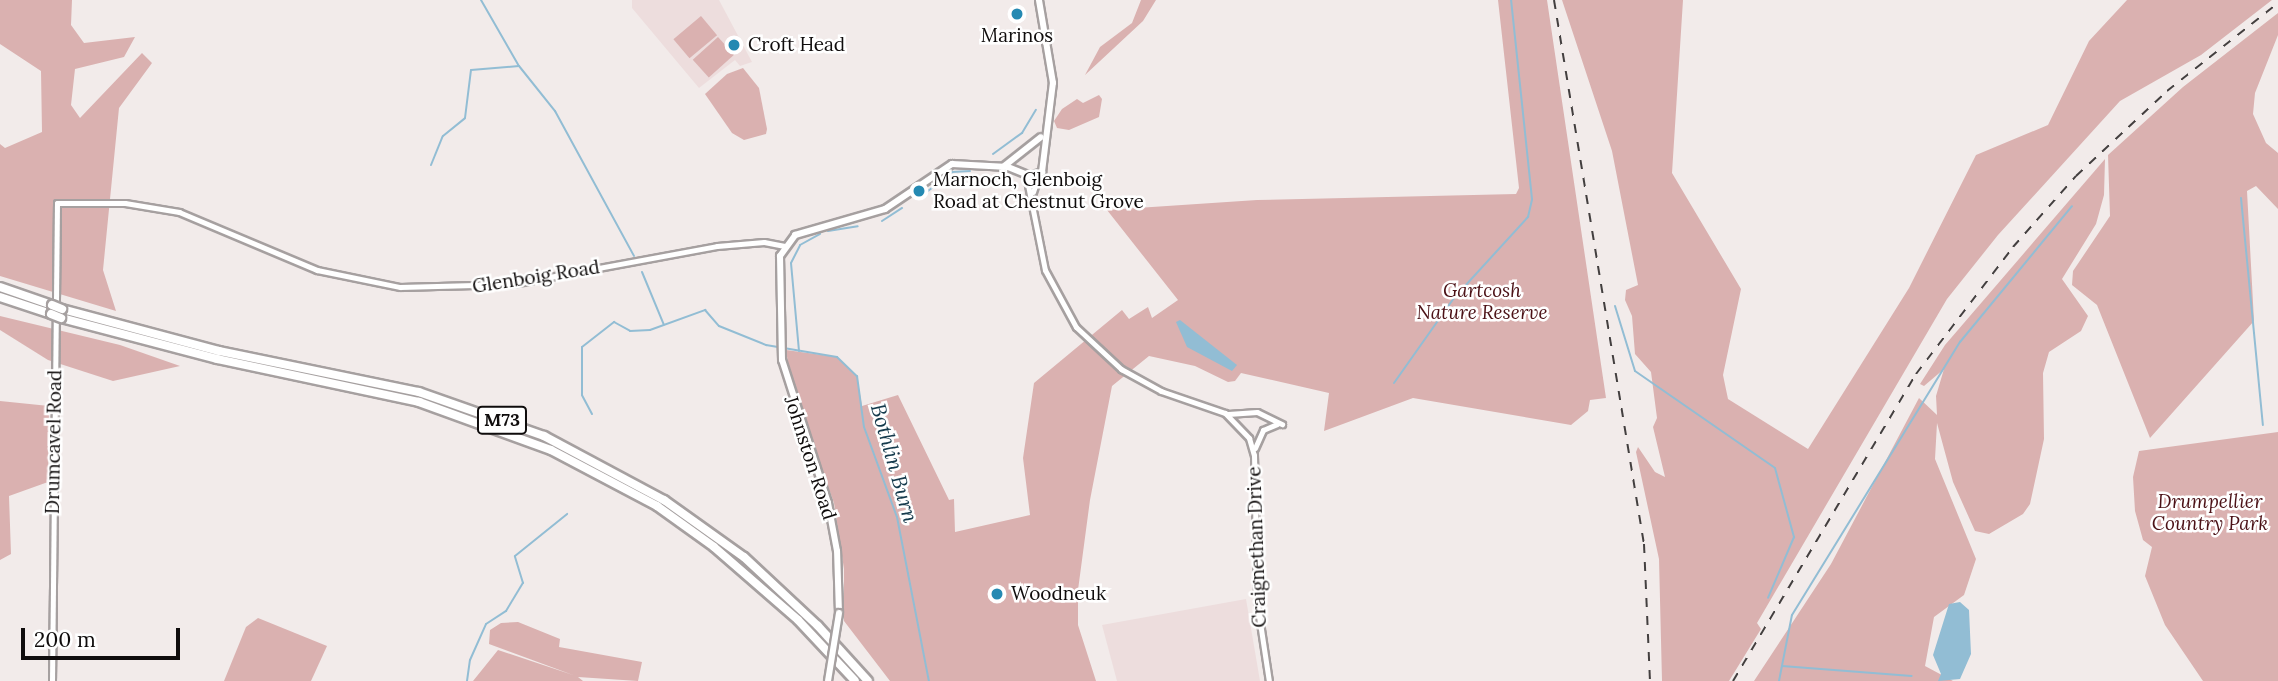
<!DOCTYPE html>
<html>
<head>
<meta charset="utf-8">
<style>
	body { margin:0 }
	#map { position:relative; width:2278px; height:681px; overflow:hidden; background:#f2ebea; font-family:Lora,serif }
	div>[style] { position:absolute }
	.built>* { inset:0; background:#eddddd }
	.green>* { inset:0; background:#dab1b0; transform-origin:0 0 }
	.water>* { inset:0; background:#92bdd4 }
	.stream>* { height:2px; margin:-1px; padding:0 1px; transform-origin:1px; border-radius:1px; background:#92bdd4 }
	.roads { filter:drop-shadow(2px 0 #a6a0a0) drop-shadow(-2px 0 #a6a0a0) drop-shadow(0 2px #a6a0a0) drop-shadow(0 -2px #a6a0a0) }
	.tertiary>* { height:5px; margin:-2.5px; padding:0 2.5px; transform-origin:2.5px; border-radius:2.5px; background:#fff }
	.secondary>* { height:6px; margin:-3px; padding:0 3px; transform-origin:3px; border-radius:3px; background:#fff }
	.motorway>* { height:8px; margin:-4px; padding:0 4px; transform-origin:4px; border-radius:4px; background:#fff }
	.rail>* { height:2px; margin-top:-1px; transform-origin:0; background:repeating-linear-gradient(90deg,#433f3f 0 9px,transparent 0 18px) }
	.bridges { filter:drop-shadow(2px 0 #a6a0a0) drop-shadow(-2px 0 #a6a0a0) drop-shadow(0 2px #a6a0a0) drop-shadow(0 -2px #a6a0a0) }
	.secondary-bridge>* { height:6px; margin:-3px; padding:0 3px; transform-origin:3px; border-radius:3px; background:#fff }
	.motorway-bridge>* { height:8px; margin:-4px; padding:0 4px; transform-origin:4px; border-radius:4px; background:#fff }
	.dots>* { width:19px; height:19px; translate:-50% -50%; box-sizing:border-box; border:4px solid #fff; border-radius:50% }
	span { translate:-50% -50%; white-space:nowrap; text-align:center; line-height:1.15; -webkit-text-stroke:5px #fff; paint-order:stroke }
	.shield-label span { padding:2px 5px; background:#fff; border:2px solid; border-radius:5px; -webkit-text-stroke-width:0 }
	.shield-label { font-size:18px; color:#0f0c0c; font-weight:700 }
	.poi-label { font-size:19px; color:#0f0c0c }
	.left { translate:0 -50%; text-align:left }
	.street-label { font-size:19px; color:#0f0c0c }
	.park-label { font-size:19px; color:#4b1116; font-style:italic }
	.water-label { font-size:21px; color:#153a4c; font-style:italic }
	.scale { position:absolute; left:21px; top:628px; width:159px; height:32px; box-sizing:border-box; border:4px solid #0f0c0c; border-top:0; padding-left:9px; font-size:21px; line-height:24px; white-space:nowrap; color:#0f0c0c; -webkit-text-stroke:5px #fff; paint-order:stroke }
</style>
</head>
<body>
<div id="map">
	<div class="built">
		<i style="clip-path:polygon(632px 0,719px 0,752px 62px,740px 66px,735px 60px,699px 88px,632px 8px)"></i>
		<i style="clip-path:polygon(1246px 599px,1260px 681px,1117px 681px,1102px 625px)"></i>
	</div>
	<div class="green">
		<i style="clip-path:polygon(0 0,72px 0,71px 25px,84px 43px,135px 37px,124px 57px,75px 69px,71px 105px,80px 118px,142px 53px,152px 63px,119px 108px,103px 270px,116px 311px,0 276px,0 144px,5px 148px,42px 132px,41px 71px,0 44px)"></i>
		<i style="clip-path:polygon(1141px 0,1156px 0,1143px 21px,1085px 75px,1100px 47px,1132px 23px)"></i>
		<i style="clip-path:polygon(1498px 0,1547px 0,1606px 398px,1590px 400px,1588px 411px,1571px 425px,1413px 398px,1324px 431px,1329px 393px,1241px 373px,1235px 381px,1228px 382px,1195px 366px,1149px 356px,1112px 386px,1090px 500px,1078px 590px,1078px 625px,1096px 681px,890px 681px,844px 621px,844px 569px,834px 503px,791px 382px,786px 350px,837px 357px,857px 376px,862px 406px,898px 395px,949px 500px,954px 499px,955px 532px,1030px 515px,1023px 458px,1034px 383px,1122px 310px,1129px 319px,1148px 307px,1152px 318px,1178px 300px,1107px 210px,1257px 200px,1516px 194px,1519px 188px)"></i>
		<i style="clip-path:polygon(1562px 0,1683px 0,1672px 173px,1741px 289px,1723px 375px,1728px 399px,1808px 449px,1909px 288px,1976px 155px,2048px 125px,2089px 41px,2127px 0,2272px 0,2201px 55px,2120px 101px,1998px 235px,1947px 299px,1757px 623px,1761px 629px,1729px 681px,1662px 681px,1659px 559px,1636px 452px,1638px 447px,1655px 472px,1665px 477px,1653px 427px,1657px 418px,1651px 372px,1635px 354px,1632px 316px,1625px 300px,1626px 290px,1638px 285px,1612px 151px)"></i>
		<i style="clip-path:polygon(2278px 13px,2278px 35px,2255px 93px,2253px 114px,2266px 143px,2278px 153px,2278px 209px,2256px 186px,2247px 191px,2254px 321px,2150px 438px,2097px 305px,2072px 285px,2073px 271px,2110px 216px,2108px 155px,2183px 87px)"></i>
		<i style="left:701px;top:16px;width:25px;height:36px;rotate:50deg"></i>
		<i style="left:718px;top:37px;width:24px;height:34px;rotate:48deg"></i>
		<i style="clip-path:polygon(743px 68px,759px 88px,767px 129px,766px 134px,744px 140px,732px 133px,705px 94px,727px 74px)"></i>
		<i style="clip-path:polygon(1099px 95px,1102px 99px,1099px 117px,1069px 130px,1057px 128px,1054px 121px,1062px 109px,1077px 99px,1083px 103px)"></i>
		<i style="clip-path:polygon(2105px 159px,2104px 195px,2096px 224px,2062px 279px,2088px 316px,2081px 331px,2049px 352px,2043px 373px,2044px 439px,2030px 504px,2023px 514px,1989px 534px,1975px 531px,1953px 482px,1937px 423px,1935px 459px,1976px 559px,1964px 595px,1934px 617px,1925px 666px,1953px 681px,1754px 681px,1831px 564px,1919px 398px,1937px 415px,1936px 396px,1944px 369px,1924px 386px,1920px 384px,1945px 345px)"></i>
		<i style="clip-path:polygon(0 316px,120px 345px,180px 366px,113px 381px,48px 360px,0 330px)"></i>
		<i style="clip-path:polygon(0 401px,49px 406px,48px 482px,9px 496px,11px 554px,0 560px)"></i>
		<i style="clip-path:polygon(2278px 432px,2278px 681px,2203px 681px,2165px 625px,2145px 576px,2152px 547px,2143px 540px,2135px 511px,2133px 477px,2139px 451px)"></i>
		<i style="clip-path:polygon(258px 618px,327px 646px,311px 681px,224px 681px,246px 627px)"></i>
		<i style="clip-path:polygon(518px 622px,560px 639px,559px 647px,642px 662px,638px 681px,578px 677px,583px 681px,473px 681px,498px 650px,573px 675px,489px 644px,490px 630px,501px 623px)"></i>
	</div>
	<div class="water">
		<i style="clip-path:polygon(1180px 320px,1237px 365px,1232px 371px,1187px 347px,1176px 322px)"></i>
		<i style="clip-path:polygon(1960px 602px,1969px 610px,1971px 654px,1960px 679px,1938px 681px,1941px 674px,1933px 655px,1949px 604px)"></i>
	</div>
	<div class="stream">
		<i style="left:481px;top:0;width:76px;rotate:60.1deg"></i>
		<i style="left:519px;top:66px;width:58px;rotate:51.3deg"></i>
		<i style="left:555px;top:111px;width:165px;rotate:61.4deg"></i>
		<i style="left:993px;top:154px;width:36px;rotate:-36deg"></i>
		<i style="left:1022px;top:133px;width:27px;rotate:-59deg"></i>
		<i style="left:431px;top:165px;width:31px;rotate:-68deg"></i>
		<i style="left:443px;top:136px;width:28px;rotate:-39deg"></i>
		<i style="left:465px;top:118px;width:48px;rotate:-82.9deg"></i>
		<i style="left:471px;top:70px;width:48px;rotate:-4.8deg"></i>
		<i style="left:928px;top:191px;width:31px;rotate:-38deg"></i>
		<i style="left:952px;top:172px;width:18px;rotate:-3deg"></i>
		<i style="left:2241px;top:198px;width:228px;rotate:84.5deg"></i>
		<i style="left:882px;top:221px;width:24px;rotate:-33deg"></i>
		<i style="left:828px;top:231px;width:30px;rotate:-9deg"></i>
		<i style="left:642px;top:272px;width:57px;rotate:67.5deg"></i>
		<i style="left:1615px;top:306px;width:68px;rotate:72.9deg"></i>
		<i style="left:1635px;top:371px;width:170px;rotate:34.7deg"></i>
		<i style="left:1775px;top:468px;width:72px;rotate:74.6deg"></i>
		<i style="left:1794px;top:537px;width:66px;rotate:113.1deg"></i>
		<i style="left:799px;top:351px;width:88px;rotate:-95.2deg"></i>
		<i style="left:791px;top:263px;width:20px;rotate:-63deg"></i>
		<i style="left:800px;top:245px;width:23px;rotate:-29deg"></i>
		<i style="left:1394px;top:383px;width:104px;rotate:-54.8deg"></i>
		<i style="left:1454px;top:298px;width:110px;rotate:-47.6deg"></i>
		<i style="left:1528px;top:217px;width:18px;rotate:-77deg"></i>
		<i style="left:1532px;top:199px;width:200px;rotate:-96deg"></i>
		<i style="left:592px;top:414px;width:21px;rotate:-118deg"></i>
		<i style="left:582px;top:395px;width:48px;rotate:-90deg"></i>
		<i style="left:582px;top:347px;width:41px;rotate:-38deg"></i>
		<i style="left:614px;top:322px;width:18px;rotate:29deg"></i>
		<i style="left:630px;top:331px;width:20px;rotate:-3deg"></i>
		<i style="left:650px;top:330px;width:59px;rotate:-20deg"></i>
		<i style="left:705px;top:310px;width:21px;rotate:49deg"></i>
		<i style="left:719px;top:326px;width:51px;rotate:22deg"></i>
		<i style="left:766px;top:345px;width:72px;rotate:9.6deg"></i>
		<i style="left:837px;top:357px;width:28px;rotate:44deg"></i>
		<i style="left:857px;top:376px;width:51px;rotate:82.2deg"></i>
		<i style="left:864px;top:427px;width:96px;rotate:69.9deg"></i>
		<i style="left:897px;top:517px;width:167px;rotate:79deg"></i>
		<i style="left:1782px;top:666px;width:130px;rotate:4.4deg"></i>
		<i style="left:467px;top:681px;width:21px;rotate:-82deg"></i>
		<i style="left:470px;top:660px;width:39px;rotate:-66deg"></i>
		<i style="left:486px;top:624px;width:24px;rotate:-33deg"></i>
		<i style="left:506px;top:611px;width:33px;rotate:-59deg"></i>
		<i style="left:523px;top:583px;width:28px;rotate:-107deg"></i>
		<i style="left:515px;top:556px;width:67px;rotate:-38.9deg"></i>
		<i style="left:1779px;top:681px;width:67px;rotate:-78.9deg"></i>
		<i style="left:1792px;top:615px;width:321px;rotate:-58.4deg"></i>
		<i style="left:1960px;top:342px;width:176px;rotate:-50.5deg"></i>
	</div>
	<div class="roads">
		<div class="tertiary">
			<i style="left:1026px;top:175px;width:97px;rotate:78.7deg"></i>
			<i style="left:1045px;top:270px;width:65px;rotate:61.5deg"></i>
			<i style="left:1076px;top:327px;width:62px;rotate:43deg"></i>
			<i style="left:1121px;top:369px;width:46px;rotate:28.8deg"></i>
			<i style="left:1161px;top:391px;width:68px;rotate:19deg"></i>
			<i style="left:1225px;top:413px;width:35px;rotate:46deg"></i>
			<i style="left:1249px;top:438px;width:18px;rotate:74deg"></i>
			<i style="left:1254px;top:455px;width:148px;rotate:88.8deg"></i>
			<i style="left:1257px;top:603px;width:79px;rotate:81.3deg"></i>
			<i style="left:1033px;top:192px;width:19px;rotate:-72deg"></i>
			<i style="left:1228px;top:414px;width:29px;rotate:-4deg"></i>
			<i style="left:1257px;top:412px;width:28px;rotate:26deg"></i>
			<i style="left:1255px;top:448px;width:20px;rotate:-66deg"></i>
			<i style="left:1263px;top:430px;width:15px;rotate:-23deg"></i>
			<i style="left:52px;top:681px;width:478px;rotate:-89.4deg"></i>
			<i style="left:57px;top:203px;width:68px"></i>
			<i style="left:125px;top:203px;width:55px;rotate:9.5deg"></i>
			<i style="left:179px;top:212px;width:150px;rotate:22.8deg"></i>
			<i style="left:317px;top:270px;width:85px;rotate:11.6deg"></i>
			<i style="left:400px;top:287px;width:112px;rotate:-1.5deg"></i>
			<i style="left:512px;top:284px;width:208px;rotate:-10.5deg"></i>
			<i style="left:717px;top:246px;width:47px;rotate:-4.9deg"></i>
			<i style="left:764px;top:242px;width:21px;rotate:11deg"></i>
		</div>
		<div class="secondary">
			<i style="left:1003px;top:167px;width:48px;rotate:-38.3deg"></i>
			<i style="left:839px;top:613px;width:62px;rotate:-91.8deg"></i>
			<i style="left:837px;top:551px;width:49px;rotate:-100.6deg"></i>
			<i style="left:828px;top:503px;width:150px;rotate:-107.8deg"></i>
			<i style="left:782px;top:360px;width:104px;rotate:-91.1deg"></i>
			<i style="left:780px;top:256px;width:26px;rotate:-54deg"></i>
			<i style="left:795px;top:235px;width:94px;rotate:-16.1deg"></i>
			<i style="left:885px;top:209px;width:81px;rotate:-33.9deg"></i>
			<i style="left:952px;top:164px;width:56px;rotate:3.1deg"></i>
			<i style="left:1008px;top:167px;width:24px;rotate:22deg"></i>
			<i style="left:1030px;top:176px;width:13px;rotate:-18deg"></i>
			<i style="left:1042px;top:172px;width:90px;rotate:-83deg"></i>
			<i style="left:1053px;top:83px;width:84px;rotate:-99.6deg"></i>
		</div>
		<div class="motorway">
			<i style="left:0;top:287px;width:55px;rotate:19.1deg"></i>
			<i style="left:0;top:297px;width:54px;rotate:18.4deg"></i>
			<i style="left:62px;top:309px;width:163px;rotate:15deg"></i>
			<i style="left:219px;top:351px;width:204px;rotate:11.6deg"></i>
			<i style="left:419px;top:392px;width:133px;rotate:19.4deg"></i>
			<i style="left:544px;top:436px;width:136px;rotate:28.1deg"></i>
			<i style="left:664px;top:500px;width:98px;rotate:35.5deg"></i>
			<i style="left:744px;top:557px;width:101px;rotate:43deg"></i>
			<i style="left:818px;top:626px;width:74px;rotate:47.7deg"></i>
			<i style="left:61px;top:318px;width:161px;rotate:14.7deg"></i>
			<i style="left:217px;top:359px;width:207px;rotate:12deg"></i>
			<i style="left:419px;top:402px;width:140px;rotate:20deg"></i>
			<i style="left:551px;top:450px;width:120px;rotate:27.8deg"></i>
			<i style="left:657px;top:506px;width:70px;rotate:35.7deg"></i>
			<i style="left:714px;top:547px;width:111px;rotate:41deg"></i>
			<i style="left:798px;top:620px;width:83px;rotate:46.9deg"></i>
		</div>
	</div>
	<div class="rail">
		<i style="left:1554px;top:0;width:551px;rotate:80.61deg"></i>
		<i style="left:1644px;top:544px;width:137px;rotate:87.5deg"></i>
		<i style="left:1733px;top:681px;width:357px;rotate:-59.2deg"></i>
		<i style="left:1916px;top:374px;width:160px;rotate:-52.6deg"></i>
		<i style="left:2013px;top:247px;width:95px;rotate:-48.4deg"></i>
		<i style="left:2076px;top:176px;width:125px;rotate:-43deg"></i>
		<i style="left:2167px;top:91px;width:142px;rotate:-38.4deg"></i>
	</div>
	<div class="bridges">
		<div class="secondary-bridge">
			<i style="left:828px;top:681px;width:69px;rotate:-80.8deg"></i>
		</div>
		<div class="motorway-bridge">
			<i style="left:52px;top:305px;width:11px;rotate:22deg"></i>
			<i style="left:51px;top:314px;width:11px;rotate:22deg"></i>
		</div>
	</div>
	<div class="dots">
		<i style="left:1017px;top:14px;background:#2489b2"></i>
		<i style="left:734px;top:45px;background:#2489b2"></i>
		<i style="left:919px;top:191px;background:#2489b2"></i>
		<i style="left:997px;top:594px;background:#2489b2"></i>
	</div>
	<div class="shield-label">
		<span style="left:502px;top:420px">M73</span>
	</div>
	<div class="poi-label">
		<span style="left:1017px;top:36px">Marinos</span>
		<span class="left" style="left:748px;top:45px">Croft Head</span>
		<span class="left" style="left:933px;top:191px">Marnoch, Glenboig<br>Road at Chestnut Grove</span>
		<span class="left" style="left:1011px;top:594px">Woodneuk</span>
	</div>
	<div class="street-label">
		<span style="left:536px;top:277px;rotate:-9deg">Glenboig Road</span>
		<span style="left:54px;top:442px;rotate:-89deg">Drumcavel Road</span>
		<span style="left:810px;top:458px;rotate:72deg">Johnston Road</span>
		<span style="left:1257px;top:547px;rotate:-92deg">Craignethan Drive</span>
	</div>
	<div class="park-label">
		<span style="left:1482px;top:302px">Gartcosh<br>Nature Reserve</span>
		<span style="left:2210px;top:513px">Drumpellier<br>Country Park</span>
	</div>
	<div class="water-label">
		<span style="left:894px;top:463px;rotate:74deg">Bothlin Burn</span>
	</div>
	<div class="scale">200 m</div>
</div>
</body>
</html>
